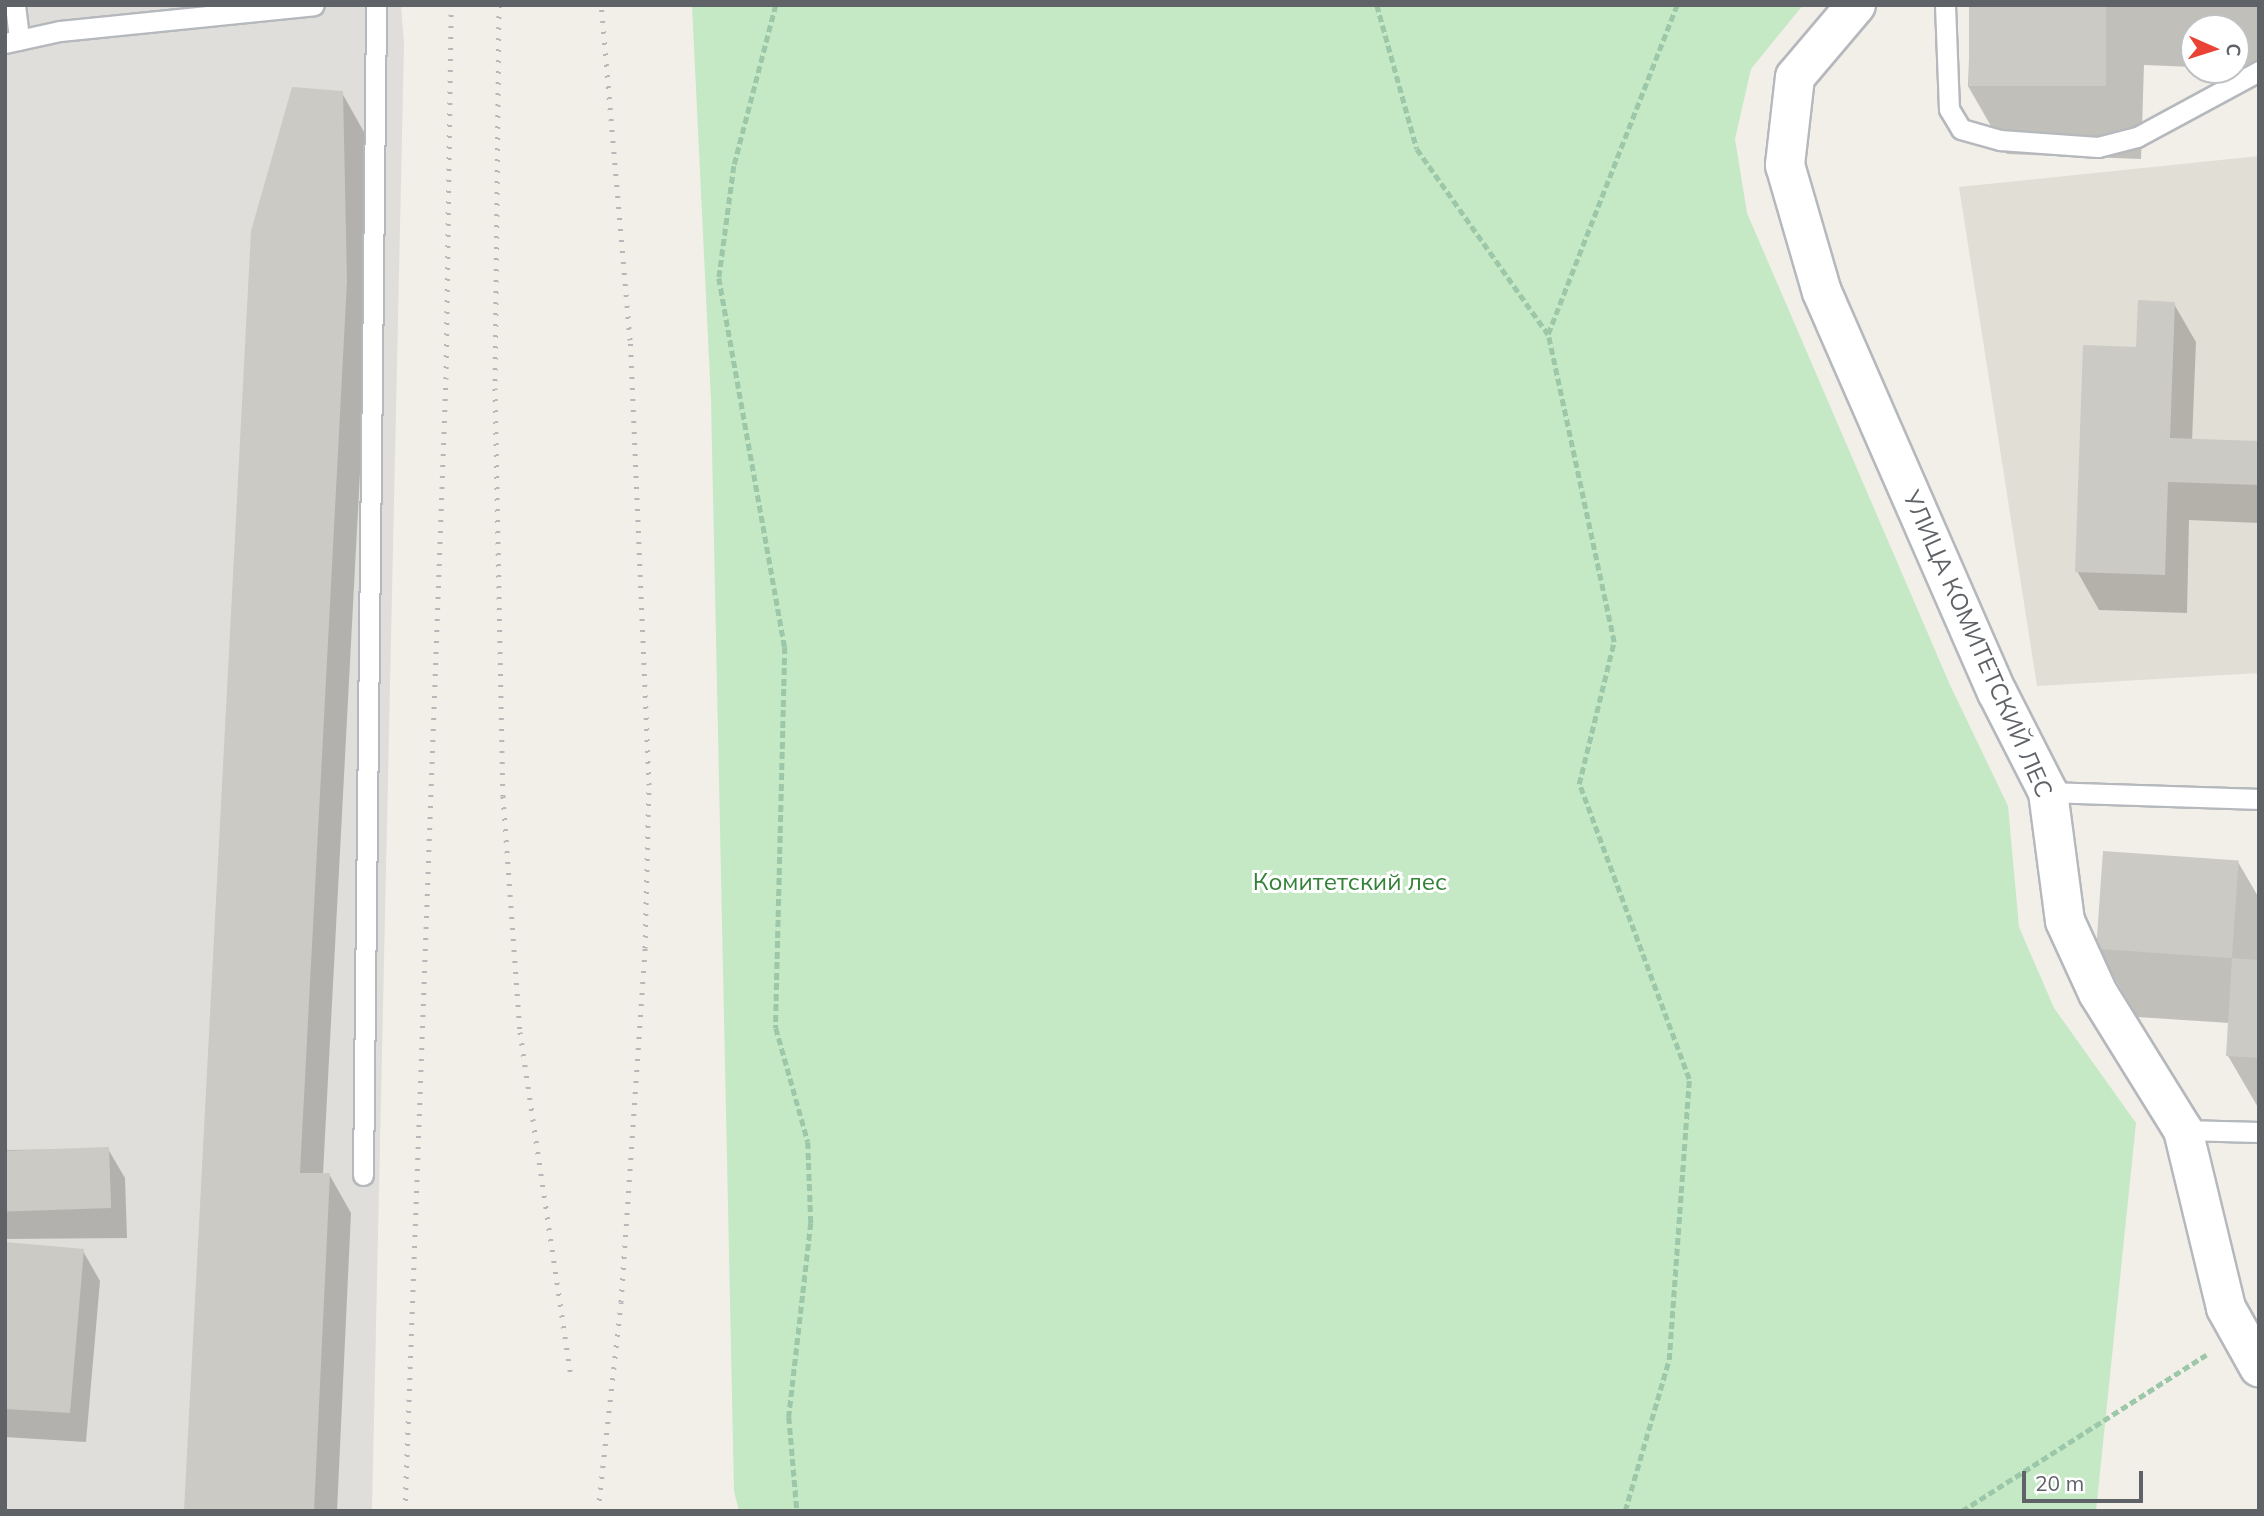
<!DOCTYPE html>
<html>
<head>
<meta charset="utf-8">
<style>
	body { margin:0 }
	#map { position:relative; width:2264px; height:1516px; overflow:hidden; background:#f1efe8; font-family:Mulish,sans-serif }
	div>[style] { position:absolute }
	.industrial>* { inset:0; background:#e0deda }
	.education>* { inset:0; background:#e1ded6 }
	.green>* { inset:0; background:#c5e8c5 }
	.shadow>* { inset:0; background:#0003 }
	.building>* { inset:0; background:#cccac5; transform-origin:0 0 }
	.path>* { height:4.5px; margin-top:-2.25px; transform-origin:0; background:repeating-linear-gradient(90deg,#9cc7a9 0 7px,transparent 0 10.5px) }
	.roads { filter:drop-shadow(2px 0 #b5b8bc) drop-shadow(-2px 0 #b5b8bc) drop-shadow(0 2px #b5b8bc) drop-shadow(0 -2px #b5b8bc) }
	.lane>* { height:19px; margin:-9.5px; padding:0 9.5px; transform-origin:9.5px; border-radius:9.5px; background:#fff }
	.street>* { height:38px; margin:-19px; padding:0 19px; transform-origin:19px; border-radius:19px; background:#fff }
	.rail>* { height:5px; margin-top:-2.5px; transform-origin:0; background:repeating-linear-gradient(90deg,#b6b7b8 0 2px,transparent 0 11px) }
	span { translate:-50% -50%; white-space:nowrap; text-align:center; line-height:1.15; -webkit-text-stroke:6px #fff; paint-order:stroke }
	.street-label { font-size:24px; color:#5f6368 }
	.park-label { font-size:24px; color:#348238 }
	.frame { position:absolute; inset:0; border:7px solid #5f6368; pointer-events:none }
	.north { position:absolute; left:2180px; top:14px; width:70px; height:70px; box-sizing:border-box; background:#fff; border:2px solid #bfc1c3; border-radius:50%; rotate:93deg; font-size:19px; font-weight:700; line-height:28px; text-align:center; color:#5f6368 }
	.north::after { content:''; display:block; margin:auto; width:24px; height:32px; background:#ea4335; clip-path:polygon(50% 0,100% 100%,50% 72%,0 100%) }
	.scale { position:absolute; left:2022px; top:1471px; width:121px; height:32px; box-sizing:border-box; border:4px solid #5f6368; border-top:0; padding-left:9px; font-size:21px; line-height:24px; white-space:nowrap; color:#5f6368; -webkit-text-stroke:5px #fff; paint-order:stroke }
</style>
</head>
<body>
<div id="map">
	<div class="industrial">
		<i style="clip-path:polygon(5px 5px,401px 5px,404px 44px,372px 1511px,5px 1511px)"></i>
	</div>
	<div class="education">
		<i style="clip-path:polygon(2259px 156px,2259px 673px,2037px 686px,1959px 187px)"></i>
	</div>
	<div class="green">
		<i style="clip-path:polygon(692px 5px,1803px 5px,1751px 69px,1735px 139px,1747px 213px,1950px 685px,2008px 806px,2019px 927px,2054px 1008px,2136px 1123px,2096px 1511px,739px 1511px,734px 1491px,711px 400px)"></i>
	</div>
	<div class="shadow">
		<i style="clip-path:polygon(1971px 5px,2259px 5px,2259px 69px,2236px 68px,2236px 28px,2194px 28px,2194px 67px,2144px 65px,2141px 159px,2007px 154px,1968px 86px)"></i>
		<i style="clip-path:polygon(342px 93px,364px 132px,368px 321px,323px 1174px,329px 1174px,351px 1213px,337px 1511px,186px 1511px)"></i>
		<i style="clip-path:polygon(2174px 304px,2196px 342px,2192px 441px,2259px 443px,2259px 523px,2189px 520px,2187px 613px,2099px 610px,2077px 571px,2137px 349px)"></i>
		<i style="clip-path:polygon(2238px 862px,2259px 898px,2259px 1109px,2228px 1056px,2230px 1023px,2137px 1017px,2098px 949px)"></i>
		<i style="clip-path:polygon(108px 1149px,125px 1178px,127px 1238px,5px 1239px,5px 1150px)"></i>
		<i style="clip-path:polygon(5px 1244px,83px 1251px,100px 1281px,86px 1442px,5px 1437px)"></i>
	</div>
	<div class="building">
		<i style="left:1969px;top:5px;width:137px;height:81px"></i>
		<i style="clip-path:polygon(292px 87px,343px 91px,347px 281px,300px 1173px,330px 1173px,314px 1511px,184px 1511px,251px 231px)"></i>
		<i style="clip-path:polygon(2138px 300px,2175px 302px,2170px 438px,2259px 441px,2259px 485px,2168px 482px,2165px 575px,2075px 572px,2083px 345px,2136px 347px)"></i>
		<i style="left:2103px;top:851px;width:136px;height:98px;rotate:4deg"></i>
		<i style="clip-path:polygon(2232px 958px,2259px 960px,2259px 1058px,2226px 1056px)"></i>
		<i style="left:109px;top:1147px;width:61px;height:104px;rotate:88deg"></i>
		<i style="clip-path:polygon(5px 1242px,84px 1249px,70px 1413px,5px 1409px)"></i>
	</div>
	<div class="path">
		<i style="left:776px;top:5px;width:166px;rotate:104.6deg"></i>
		<i style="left:734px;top:166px;width:113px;rotate:97.6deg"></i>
		<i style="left:719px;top:278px;width:375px;rotate:79.9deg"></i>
		<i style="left:785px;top:647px;width:381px;rotate:91.4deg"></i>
		<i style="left:776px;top:1028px;width:118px;rotate:74.3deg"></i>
		<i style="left:808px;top:1142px;width:81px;rotate:87.9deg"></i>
		<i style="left:811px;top:1223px;width:195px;rotate:96.5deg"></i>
		<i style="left:789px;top:1417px;width:94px;rotate:85.1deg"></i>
		<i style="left:1377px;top:5px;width:149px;rotate:74.5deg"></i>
		<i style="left:1417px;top:149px;width:227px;rotate:54.7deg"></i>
		<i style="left:1625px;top:1511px;width:157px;rotate:-73.8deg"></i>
		<i style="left:1669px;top:1360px;width:282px;rotate:-85.9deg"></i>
		<i style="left:1689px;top:1079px;width:315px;rotate:-110.4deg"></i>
		<i style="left:1579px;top:784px;width:146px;rotate:-76.2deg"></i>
		<i style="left:1614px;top:642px;width:315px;rotate:-102.1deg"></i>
		<i style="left:1548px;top:334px;width:353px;rotate:-68.6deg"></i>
		<i style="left:1962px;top:1511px;width:290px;rotate:-32.6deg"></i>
	</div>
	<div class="roads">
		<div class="lane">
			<i style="left:15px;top:5px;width:35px;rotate:83deg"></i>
			<i style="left:1945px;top:5px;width:104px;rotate:87.8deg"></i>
			<i style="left:1949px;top:109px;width:23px;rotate:59deg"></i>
			<i style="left:1961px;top:129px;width:41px;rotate:15.8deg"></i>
			<i style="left:2000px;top:140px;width:98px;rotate:4.1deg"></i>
			<i style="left:2098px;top:147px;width:40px;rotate:-14.4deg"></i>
			<i style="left:2137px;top:137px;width:139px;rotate:-28.4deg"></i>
			<i style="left:5px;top:43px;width:56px;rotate:-12.3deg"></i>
			<i style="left:60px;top:31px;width:255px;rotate:-5.8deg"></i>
			<i style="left:2048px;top:792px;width:211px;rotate:1.9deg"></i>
			<i style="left:2183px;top:1130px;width:76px;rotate:1.5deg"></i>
			<i style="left:363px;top:1175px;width:1170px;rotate:-89.36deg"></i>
		</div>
		<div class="street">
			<i style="left:1856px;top:5px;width:94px;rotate:130.3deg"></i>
			<i style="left:1795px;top:77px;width:89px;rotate:96.5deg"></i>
			<i style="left:1785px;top:165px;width:132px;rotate:73.8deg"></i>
			<i style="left:1822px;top:292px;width:437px;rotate:66.4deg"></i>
			<i style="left:1997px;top:692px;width:112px;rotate:63deg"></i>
			<i style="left:2048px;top:792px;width:130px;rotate:82.5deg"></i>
			<i style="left:2065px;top:921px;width:79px;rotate:65.4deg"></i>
			<i style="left:2098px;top:993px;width:161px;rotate:58.2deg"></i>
			<i style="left:2183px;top:1130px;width:183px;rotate:76.4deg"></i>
			<i style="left:2226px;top:1308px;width:68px;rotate:60.8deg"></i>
		</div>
	</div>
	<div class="rail">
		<i style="left:499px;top:5px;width:383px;rotate:90.6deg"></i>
		<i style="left:495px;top:388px;width:408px;rotate:88.9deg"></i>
		<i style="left:503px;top:796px;width:237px;rotate:85.9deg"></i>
		<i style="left:520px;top:1032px;width:350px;rotate:81.6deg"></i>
		<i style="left:405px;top:1511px;width:1133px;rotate:-87.93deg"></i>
		<i style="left:446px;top:379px;width:374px;rotate:-89.2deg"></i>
		<i style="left:598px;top:1511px;width:210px;rotate:-83.7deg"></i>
		<i style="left:621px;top:1302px;width:355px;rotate:-86.1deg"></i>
		<i style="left:645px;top:948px;width:163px;rotate:-88.6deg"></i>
		<i style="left:649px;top:785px;width:445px;rotate:-92.4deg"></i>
		<i style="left:630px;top:340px;width:336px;rotate:-94.9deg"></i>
	</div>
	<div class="street-label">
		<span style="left:1978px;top:644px;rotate:66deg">УЛИЦА КОМИТЕТСКИЙ ЛЕС</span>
	</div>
	<div class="park-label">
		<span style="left:1350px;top:882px">Комитетский лес</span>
	</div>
	<div class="frame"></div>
	<div class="north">С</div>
	<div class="scale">20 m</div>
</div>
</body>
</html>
